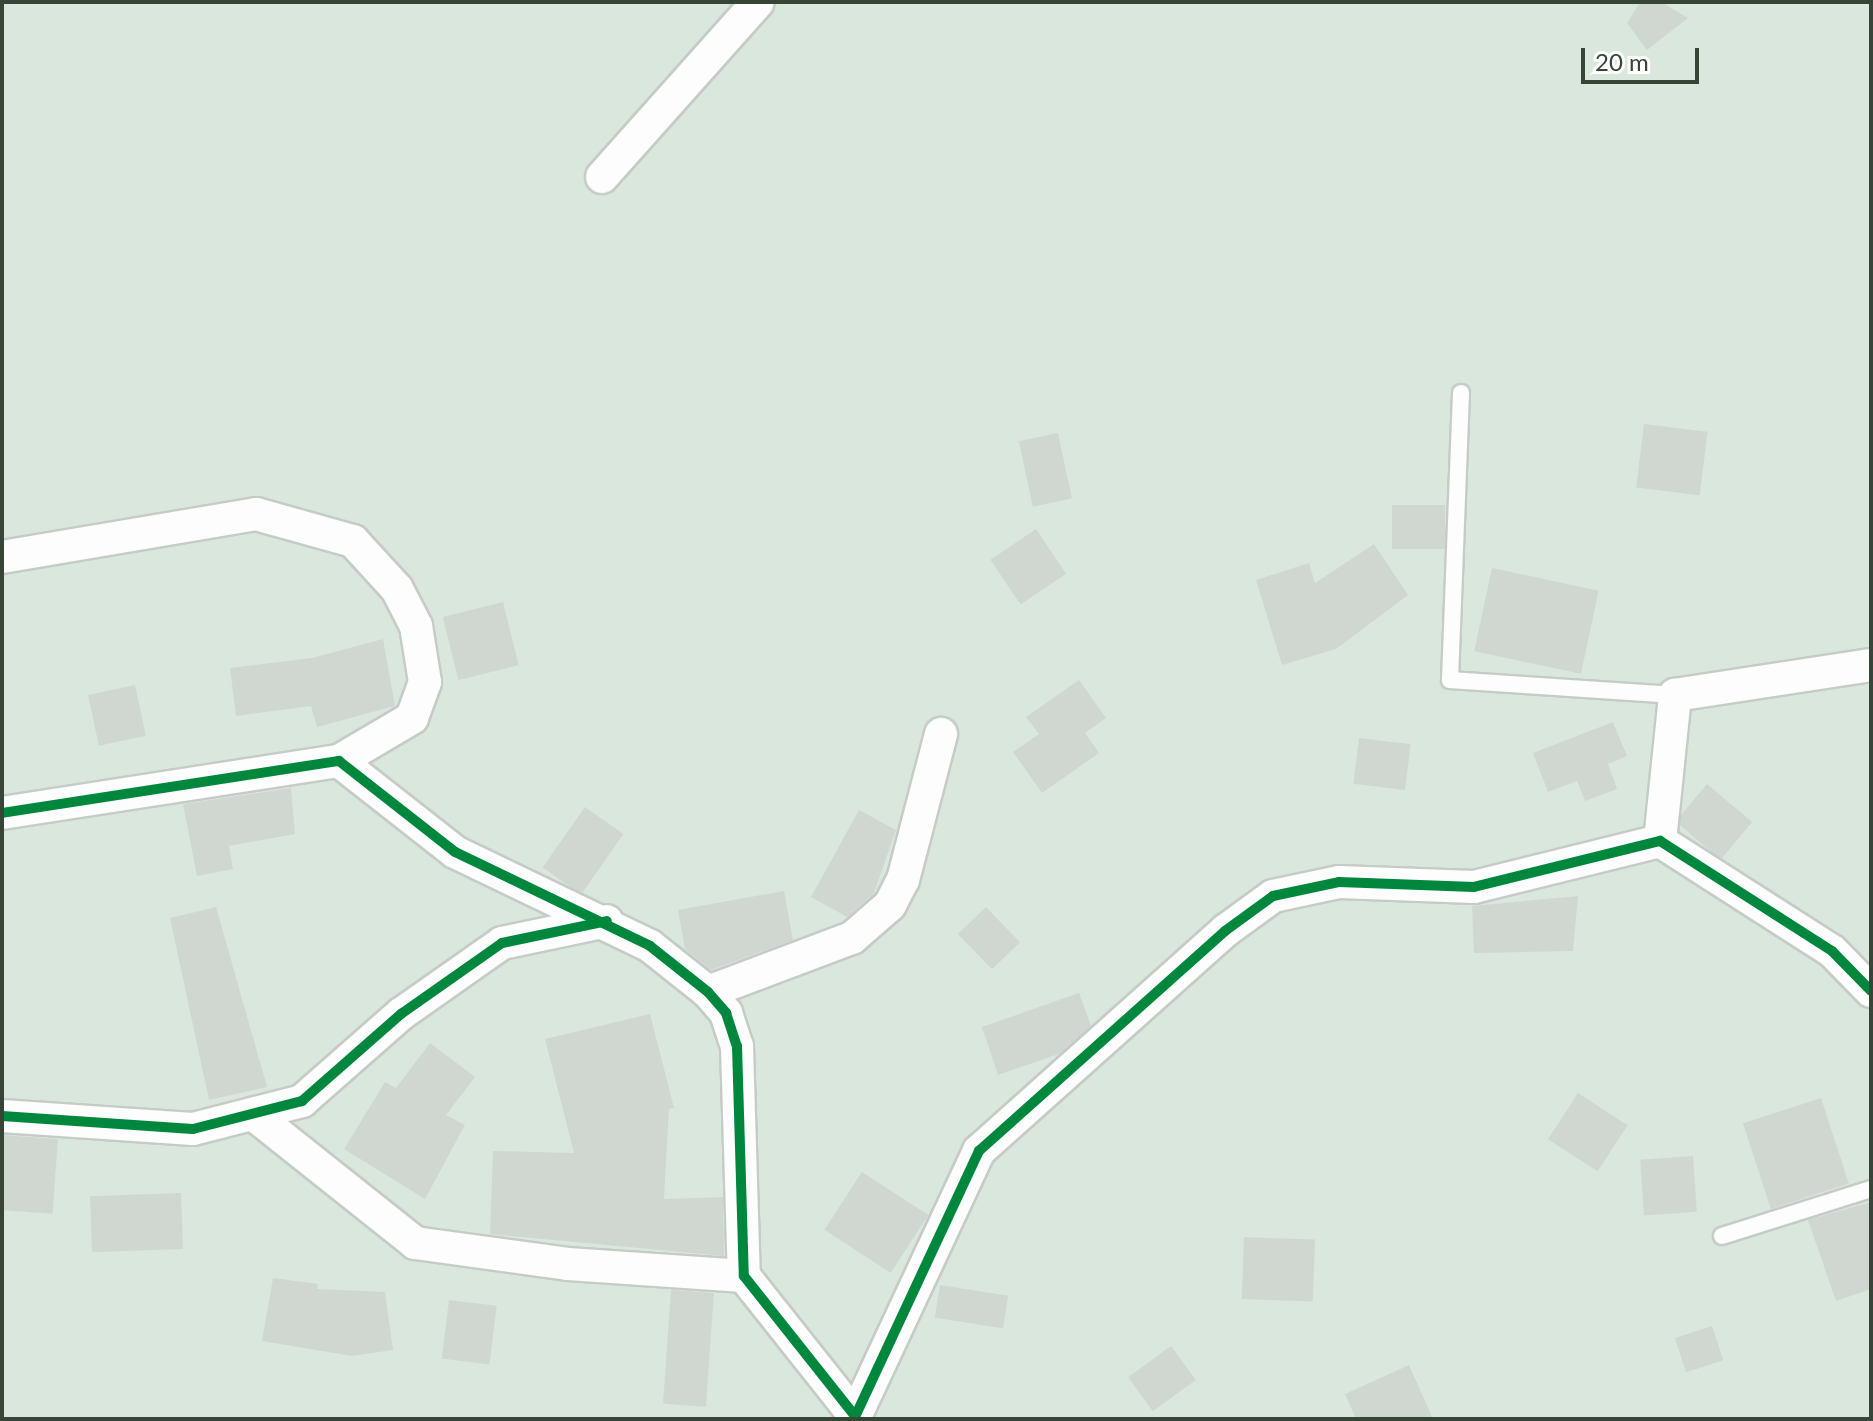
<!DOCTYPE html>
<html>
<head>
<meta charset="utf-8">
<style>
	body { margin:0 }
	#map { position:relative; width:1873px; height:1421px; overflow:hidden; background:#e9efea; font-family:Lato,sans-serif }
	div>[style] { position:absolute }
	.residential>* { inset:0; background:#dae7dd; transform-origin:0 0 }
	.building>* { inset:0; background:#d0d7d1; transform-origin:0 0 }
	.roads { filter:drop-shadow(2px 0 #c5ccc6) drop-shadow(-2px 0 #c5ccc6) drop-shadow(0 2px #c5ccc6) drop-shadow(0 -2px #c5ccc6) }
	.lane>* { height:16px; margin:-8px; padding:0 8px; transform-origin:8px; border-radius:8px; background:#fcfdfc }
	.street>* { height:32px; margin:-16px; padding:0 16px; transform-origin:16px; border-radius:16px; background:#fcfdfc }
	.cycleway>* { height:10px; margin:-5px; padding:0 5px; transform-origin:5px; border-radius:5px; background:#00873e }
	span { translate:-50% -50%; white-space:nowrap; text-align:center; line-height:1.15; -webkit-text-stroke:7px #fff; paint-order:stroke }
	.frame { position:absolute; inset:0; border:4px solid #364536; pointer-events:none }
	.scale { position:absolute; left:1581px; top:48px; width:118px; height:36px; box-sizing:border-box; border:4px solid #364536; border-top:0; padding-left:10px; font-size:24px; line-height:28px; white-space:nowrap; color:#364536; -webkit-text-stroke:6px #fff; paint-order:stroke }
</style>
</head>
<body>
<div id="map">
	<div class="residential">
		<i style="left:2px;top:2px;width:1869px;height:1417px"></i>
	</div>
	<div class="building">
		<i style="clip-path:polygon(1640px 2px,1661px 2px,1688px 18px,1647px 50px,1627px 23px)"></i>
		<i style="left:1644px;top:424px;width:64px;height:64px;rotate:7deg"></i>
		<i style="left:1058px;top:433px;width:67px;height:40px;rotate:78deg"></i>
		<i style="left:1392px;top:505px;width:53px;height:44px"></i>
		<i style="left:1036px;top:529px;width:54px;height:55px;rotate:56deg"></i>
		<i style="clip-path:polygon(1374px 544px,1408px 595px,1336px 649px,1282px 665px,1256px 580px,1309px 563px,1315px 583px)"></i>
		<i style="left:1492px;top:568px;width:109px;height:85px;rotate:12deg"></i>
		<i style="left:503px;top:602px;width:65px;height:62px;rotate:76deg"></i>
		<i style="clip-path:polygon(383px 639px,395px 706px,317px 727px,311px 706px,236px 716px,230px 668px,312px 658px)"></i>
		<i style="clip-path:polygon(1079px 680px,1106px 718px,1085px 733px,1099px 753px,1042px 793px,1013px 752px,1039px 734px,1026px 717px)"></i>
		<i style="left:135px;top:685px;width:52px;height:48px;rotate:78deg"></i>
		<i style="clip-path:polygon(1613px 722px,1627px 756px,1608px 764px,1617px 789px,1585px 801px,1577px 781px,1548px 792px,1533px 753px)"></i>
		<i style="left:1359px;top:738px;width:52px;height:46px;rotate:7deg"></i>
		<i style="left:1707px;top:784px;width:59px;height:49px;rotate:40deg"></i>
		<i style="clip-path:polygon(291px 788px,295px 834px,229px 846px,233px 869px,197px 876px,183px 804px)"></i>
		<i style="left:585px;top:807px;width:47px;height:74px;rotate:35deg"></i>
		<i style="clip-path:polygon(859px 810px,896px 830px,874px 893px,847px 917px,811px 897px)"></i>
		<i style="clip-path:polygon(784px 891px,793px 940px,711px 970px,685px 949px,678px 910px)"></i>
		<i style="clip-path:polygon(1578px 896px,1573px 951px,1474px 953px,1472px 906px)"></i>
		<i style="clip-path:polygon(216px 907px,267px 1087px,209px 1100px,170px 918px)"></i>
		<i style="left:986px;top:907px;width:49px;height:39px;rotate:46deg"></i>
		<i style="clip-path:polygon(1079px 993px,1091px 1026px,1059px 1054px,998px 1075px,982px 1027px)"></i>
		<i style="clip-path:polygon(650px 1014px,674px 1108px,669px 1109px,664px 1199px,723px 1197px,724px 1256px,490px 1234px,493px 1151px,574px 1153px,545px 1039px)"></i>
		<i style="clip-path:polygon(430px 1043px,475px 1077px,446px 1115px,465px 1125px,425px 1199px,344px 1149px,385px 1082px,396px 1088px)"></i>
		<i style="left:1578px;top:1093px;width:59px;height:55px;rotate:33deg"></i>
		<i style="left:1821px;top:1098px;width:90px;height:82px;rotate:72deg"></i>
		<i style="left:2px;top:1135px;width:56px;height:75px;rotate:4deg"></i>
		<i style="left:1693px;top:1156px;width:56px;height:53px;rotate:86deg"></i>
		<i style="left:862px;top:1172px;width:79px;height:69px;rotate:33deg"></i>
		<i style="left:181px;top:1193px;width:56px;height:91px;rotate:88deg"></i>
		<i style="clip-path:polygon(1871px 1202px,1871px 1289px,1836px 1301px,1808px 1220px)"></i>
		<i style="left:1244px;top:1237px;width:71px;height:62px;rotate:2deg"></i>
		<i style="clip-path:polygon(273px 1278px,318px 1284px,317px 1289px,385px 1292px,393px 1350px,352px 1356px,262px 1341px)"></i>
		<i style="left:940px;top:1285px;width:69px;height:33px;rotate:9deg"></i>
		<i style="left:671px;top:1290px;width:43px;height:114px;rotate:4deg"></i>
		<i style="left:449px;top:1300px;width:48px;height:59px;rotate:7deg"></i>
		<i style="left:1712px;top:1326px;width:36px;height:39px;rotate:72deg"></i>
		<i style="left:1171px;top:1346px;width:42px;height:53px;rotate:54deg"></i>
		<i style="clip-path:polygon(1409px 1365px,1433px 1419px,1356px 1419px,1345px 1394px)"></i>
	</div>
	<div class="roads">
		<div class="lane">
			<i style="left:1461px;top:393px;width:287px;rotate:92.2deg"></i>
			<i style="left:1450px;top:680px;width:225px;rotate:3.8deg"></i>
			<i style="left:1722px;top:1236px;width:156px;rotate:-17.5deg"></i>
		</div>
		<div class="street">
			<i style="left:602px;top:177px;width:234px;rotate:-48.3deg"></i>
			<i style="left:2px;top:557px;width:258px;rotate:-9.6deg"></i>
			<i style="left:256px;top:514px;width:101px;rotate:15.6deg"></i>
			<i style="left:353px;top:541px;width:65px;rotate:47.5deg"></i>
			<i style="left:397px;top:589px;width:42px;rotate:62.8deg"></i>
			<i style="left:416px;top:626px;width:57px;rotate:80.9deg"></i>
			<i style="left:425px;top:682px;width:38px;rotate:110deg"></i>
			<i style="left:412px;top:718px;width:85px;rotate:149.5deg"></i>
			<i style="left:2px;top:813px;width:341px;rotate:-8.8deg"></i>
			<i style="left:339px;top:761px;width:147px;rotate:38.1deg"></i>
			<i style="left:455px;top:852px;width:216px;rotate:25.7deg"></i>
			<i style="left:650px;top:946px;width:74px;rotate:38.4deg"></i>
			<i style="left:708px;top:992px;width:28px;rotate:49deg"></i>
			<i style="left:726px;top:1013px;width:35px;rotate:72deg"></i>
			<i style="left:737px;top:1046px;width:230px;rotate:88.3deg"></i>
			<i style="left:744px;top:1276px;width:179px;rotate:51.6deg"></i>
			<i style="left:1660px;top:841px;width:147px;rotate:-84.1deg"></i>
			<i style="left:1675px;top:695px;width:198px;rotate:-8.7deg"></i>
			<i style="left:708px;top:992px;width:154px;rotate:-20.6deg"></i>
			<i style="left:852px;top:938px;width:50px;rotate:-41deg"></i>
			<i style="left:890px;top:905px;width:28px;rotate:-63deg"></i>
			<i style="left:903px;top:880px;width:151px;rotate:-75.4deg"></i>
			<i style="left:253px;top:1114px;width:207px;rotate:38.5deg"></i>
			<i style="left:415px;top:1243px;width:154px;rotate:7.8deg"></i>
			<i style="left:568px;top:1264px;width:176px;rotate:3.9deg"></i>
			<i style="left:2px;top:1116px;width:191px;rotate:3.9deg"></i>
			<i style="left:193px;top:1129px;width:113px;rotate:-14.4deg"></i>
			<i style="left:302px;top:1101px;width:132px;rotate:-41.3deg"></i>
			<i style="left:401px;top:1014px;width:123px;rotate:-35.1deg"></i>
			<i style="left:502px;top:943px;width:107px;rotate:-11.8deg"></i>
			<i style="left:854px;top:1419px;width:296px;rotate:-65deg"></i>
			<i style="left:979px;top:1151px;width:330px;rotate:-41.8deg"></i>
			<i style="left:1225px;top:931px;width:59px;rotate:-36.1deg"></i>
			<i style="left:1273px;top:896px;width:67px;rotate:-12deg"></i>
			<i style="left:1339px;top:882px;width:135px;rotate:2.1deg"></i>
			<i style="left:1474px;top:887px;width:192px;rotate:-13.9deg"></i>
			<i style="left:1660px;top:841px;width:204px;rotate:32.6deg"></i>
			<i style="left:1832px;top:951px;width:56px;rotate:45.7deg"></i>
		</div>
	</div>
	<div class="cycleway">
		<i style="left:2px;top:813px;width:341px;rotate:-8.8deg"></i>
		<i style="left:339px;top:761px;width:147px;rotate:38.1deg"></i>
		<i style="left:455px;top:852px;width:216px;rotate:25.7deg"></i>
		<i style="left:650px;top:946px;width:74px;rotate:38.4deg"></i>
		<i style="left:708px;top:992px;width:28px;rotate:49deg"></i>
		<i style="left:726px;top:1013px;width:35px;rotate:72deg"></i>
		<i style="left:737px;top:1046px;width:230px;rotate:88.3deg"></i>
		<i style="left:744px;top:1276px;width:179px;rotate:51.6deg"></i>
		<i style="left:2px;top:1116px;width:191px;rotate:3.9deg"></i>
		<i style="left:193px;top:1129px;width:113px;rotate:-14.4deg"></i>
		<i style="left:302px;top:1101px;width:132px;rotate:-41.3deg"></i>
		<i style="left:401px;top:1014px;width:123px;rotate:-35.1deg"></i>
		<i style="left:502px;top:943px;width:107px;rotate:-11.8deg"></i>
		<i style="left:854px;top:1419px;width:296px;rotate:-65deg"></i>
		<i style="left:979px;top:1151px;width:330px;rotate:-41.8deg"></i>
		<i style="left:1225px;top:931px;width:59px;rotate:-36.1deg"></i>
		<i style="left:1273px;top:896px;width:67px;rotate:-12deg"></i>
		<i style="left:1339px;top:882px;width:135px;rotate:2.1deg"></i>
		<i style="left:1474px;top:887px;width:192px;rotate:-13.9deg"></i>
		<i style="left:1660px;top:841px;width:204px;rotate:32.6deg"></i>
		<i style="left:1832px;top:951px;width:56px;rotate:45.7deg"></i>
	</div>
	<div class="frame"></div>
	<div class="scale">20 m</div>
</div>
</body>
</html>
